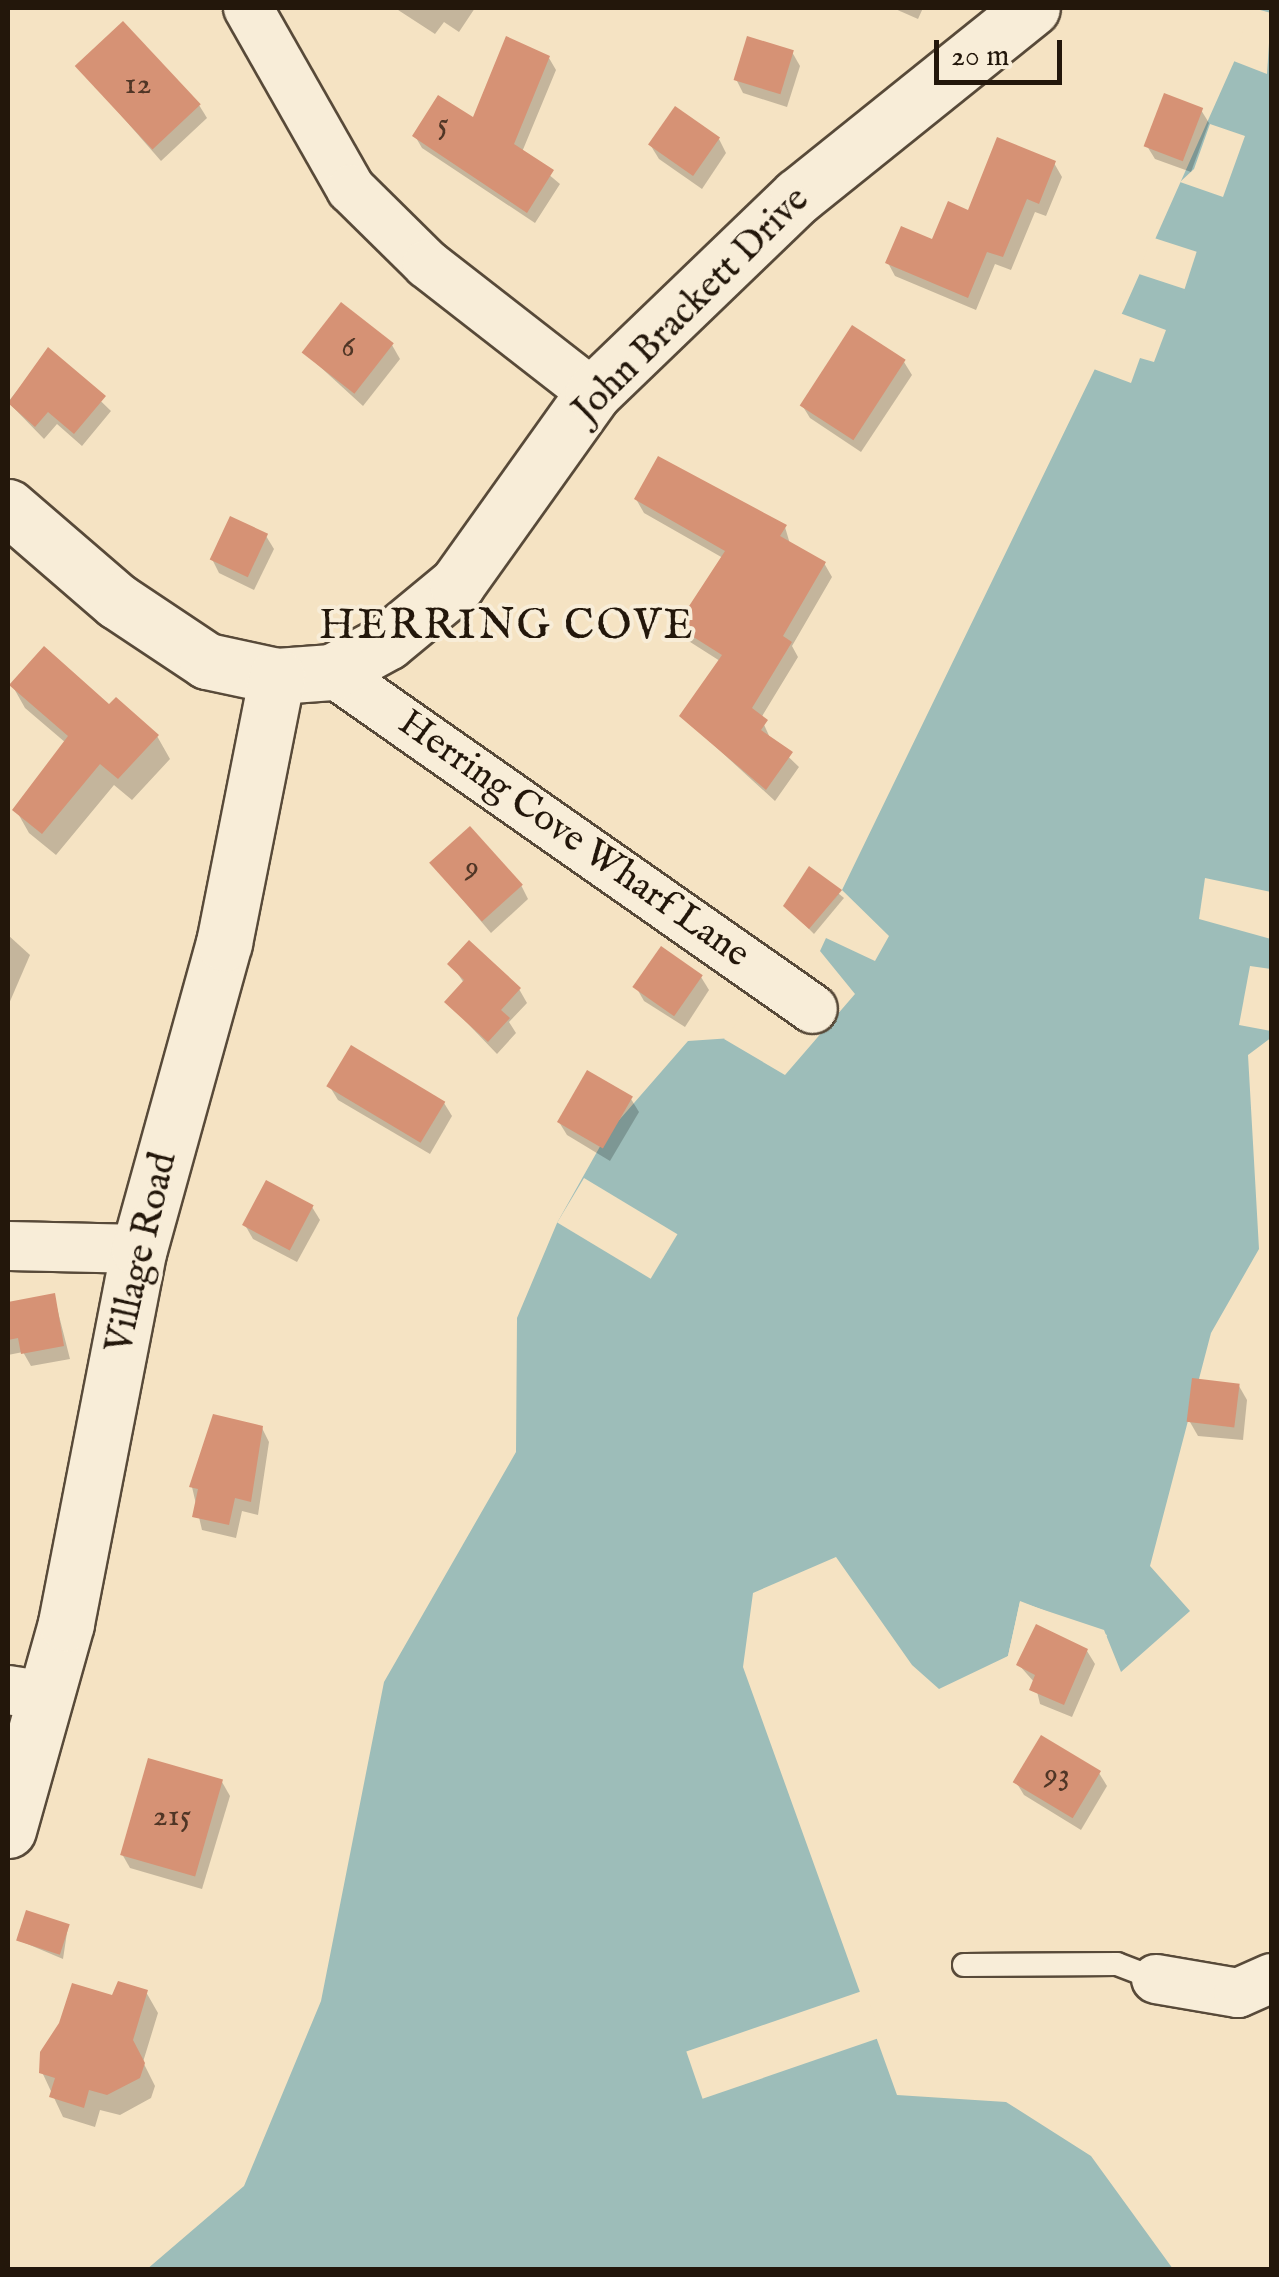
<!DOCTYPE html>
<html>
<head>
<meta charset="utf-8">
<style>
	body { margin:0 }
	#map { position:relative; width:1279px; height:2277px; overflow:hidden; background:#f5e3c3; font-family:"IM FELL English",serif }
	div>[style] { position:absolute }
	.water>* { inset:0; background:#9dbdb9 }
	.pier>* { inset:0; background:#f5e3c3; transform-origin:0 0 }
	.shadow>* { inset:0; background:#0003 }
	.building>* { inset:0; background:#d69275; transform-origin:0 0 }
	.roads { filter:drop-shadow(2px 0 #584a39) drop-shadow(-2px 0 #584a39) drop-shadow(0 2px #584a39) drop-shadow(0 -2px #584a39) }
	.lane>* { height:22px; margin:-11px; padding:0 11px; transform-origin:11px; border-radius:11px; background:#f8edd8 }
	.street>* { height:48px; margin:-24px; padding:0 24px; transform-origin:24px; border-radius:24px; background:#f8edd8 }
	.secondary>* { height:55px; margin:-27.5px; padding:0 27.5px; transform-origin:27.5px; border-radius:27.5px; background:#f8edd8 }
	span { translate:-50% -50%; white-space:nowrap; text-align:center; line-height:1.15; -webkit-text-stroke:8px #f8edd8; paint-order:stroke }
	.number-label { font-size:32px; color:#503626 }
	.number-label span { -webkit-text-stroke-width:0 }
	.street-label { font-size:38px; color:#23170b }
	.quarter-label { font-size:42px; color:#23170b; letter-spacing:2.5px }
	.frame { position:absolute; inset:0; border:10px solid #23170b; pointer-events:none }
	.scale { position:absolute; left:934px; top:40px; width:128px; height:45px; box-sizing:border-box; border:5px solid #23170b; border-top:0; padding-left:12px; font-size:30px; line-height:35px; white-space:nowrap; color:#23170b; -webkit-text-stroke:8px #f8edd8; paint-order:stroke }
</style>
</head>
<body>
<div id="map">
	<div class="water">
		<i style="clip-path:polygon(1258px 8px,1271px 8px,1272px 1037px,1248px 1055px,1259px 1249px,1211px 1333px,1150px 1566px,1190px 1611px,1121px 1672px,1104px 1630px,1020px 1602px,1008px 1656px,939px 1689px,912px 1665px,836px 1557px,753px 1593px,743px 1667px,897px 2095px,1006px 2102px,1091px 2156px,1173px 2269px,146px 2270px,244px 2186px,321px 2001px,384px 1682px,516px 1452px,517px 1318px,557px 1223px,607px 1134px,688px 1041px,732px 1038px,842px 890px,1124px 309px)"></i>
	</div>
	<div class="pier">
		<i style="clip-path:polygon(1253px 8px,1271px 13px,1267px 74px,1231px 60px)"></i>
		<i style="clip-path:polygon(1210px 124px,1245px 136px,1223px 197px,1180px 182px,1194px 169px)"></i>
		<i style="left:1151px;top:237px;width:48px;height:39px;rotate:18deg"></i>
		<i style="clip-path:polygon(1117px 312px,1166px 330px,1154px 362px,1140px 358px,1131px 383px,1091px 368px)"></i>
		<i style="clip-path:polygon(1205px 878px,1271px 892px,1271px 939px,1199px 919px)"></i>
		<i style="clip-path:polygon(842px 890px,889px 936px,875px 961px,826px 938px,820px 951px,855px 994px,785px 1075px,724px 1039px)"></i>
		<i style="clip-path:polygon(1250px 966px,1271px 969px,1271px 1031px,1239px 1025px)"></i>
		<i style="left:584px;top:1178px;width:109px;height:52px;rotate:31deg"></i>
		<i style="clip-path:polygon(1020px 1601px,1107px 1635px,1104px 1642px,1101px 1634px,1024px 1608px,1012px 1658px,990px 1670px,1008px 1656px)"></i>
		<i style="left:865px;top:1990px;width:50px;height:189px;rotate:71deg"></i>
	</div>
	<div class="shadow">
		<i style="clip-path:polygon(395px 8px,475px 8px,459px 32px,444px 22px,435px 34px)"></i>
		<i style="clip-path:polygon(893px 8px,923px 8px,918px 19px)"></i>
		<i style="clip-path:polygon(792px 52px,800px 66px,787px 107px,743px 93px,736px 79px)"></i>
		<i style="clip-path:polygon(549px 58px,556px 70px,522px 152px,560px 184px,535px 223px,422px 148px,415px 136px,474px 121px)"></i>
		<i style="clip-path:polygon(78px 66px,199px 105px,207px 118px,161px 161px)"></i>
		<i style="clip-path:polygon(1201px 110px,1209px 123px,1191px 172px,1155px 159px,1147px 146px)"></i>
		<i style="clip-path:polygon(719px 139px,726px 153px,702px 189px,659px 159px,651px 146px)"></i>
		<i style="clip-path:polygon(1054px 163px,1062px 177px,1046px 216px,1035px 212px,1011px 270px,995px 264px,976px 310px,895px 276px,888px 263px,933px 242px)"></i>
		<i style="clip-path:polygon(392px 345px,400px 359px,363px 406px,305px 353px)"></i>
		<i style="clip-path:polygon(49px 351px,111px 411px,82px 446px,57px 424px,44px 439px,8px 402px)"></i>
		<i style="clip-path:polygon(904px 362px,912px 375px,861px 452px,810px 418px,802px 405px)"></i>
		<i style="clip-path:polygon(636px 499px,785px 527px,790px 544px,824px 563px,832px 577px,792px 646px,798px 657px,761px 718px,771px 740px,799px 767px,775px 801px,682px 716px,720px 661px,687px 640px,679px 626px,723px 558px,644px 513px)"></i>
		<i style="clip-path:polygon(266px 536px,274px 549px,254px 590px,219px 573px,212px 559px)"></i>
		<i style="clip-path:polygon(12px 685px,109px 708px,157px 736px,170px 759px,132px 800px,114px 785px,56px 855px,29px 833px,16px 810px,66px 743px,25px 708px)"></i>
		<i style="clip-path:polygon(433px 865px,521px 885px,528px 899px,491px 933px)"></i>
		<i style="clip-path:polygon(810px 870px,844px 898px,814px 934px,786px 906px)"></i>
		<i style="clip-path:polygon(8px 935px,30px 955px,8px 1006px)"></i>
		<i style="clip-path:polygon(451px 964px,519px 989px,527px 1003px,509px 1022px,516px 1033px,497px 1054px,447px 1002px,464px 983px)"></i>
		<i style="clip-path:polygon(701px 977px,709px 990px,685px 1027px,644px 1001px,636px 987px)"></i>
		<i style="clip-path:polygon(330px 1087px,444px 1103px,452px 1116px,430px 1154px,338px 1100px)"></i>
		<i style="clip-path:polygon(631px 1099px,639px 1112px,610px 1161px,567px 1135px,559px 1122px)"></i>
		<i style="clip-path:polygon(312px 1207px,320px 1220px,297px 1262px,253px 1239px,245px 1225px)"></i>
		<i style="clip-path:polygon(54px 1296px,70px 1359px,31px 1366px,23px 1352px,8px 1355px,8px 1305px)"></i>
		<i style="clip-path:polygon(1239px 1386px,1247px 1400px,1243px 1440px,1198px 1436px,1190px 1422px)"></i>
		<i style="clip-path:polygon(262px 1428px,269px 1442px,258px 1515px,242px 1511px,236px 1538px,202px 1530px,192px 1487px)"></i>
		<i style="clip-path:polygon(1087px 1651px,1095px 1664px,1072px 1717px,1040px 1704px,1035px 1683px,1019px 1665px)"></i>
		<i style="clip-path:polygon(1099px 1773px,1107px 1786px,1081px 1830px,1024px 1795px,1016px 1782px)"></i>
		<i style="clip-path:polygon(222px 1782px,230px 1796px,202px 1889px,130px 1868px,122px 1854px)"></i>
		<i style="clip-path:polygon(68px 1926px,63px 1959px,18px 1940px)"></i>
		<i style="clip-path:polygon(146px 1992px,158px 2013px,143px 2062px,155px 2086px,151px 2098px,120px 2115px,100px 2110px,95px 2127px,63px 2117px,42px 2072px)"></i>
	</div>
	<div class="building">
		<i style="left:123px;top:21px;width:114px;height:66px;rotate:47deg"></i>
		<i style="clip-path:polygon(506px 36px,550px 56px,514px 144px,554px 170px,527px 213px,412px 136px,438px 95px,473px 117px)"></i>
		<i style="left:747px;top:36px;width:49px;height:46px;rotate:17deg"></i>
		<i style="left:1164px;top:93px;width:42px;height:57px;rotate:21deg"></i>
		<i style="left:675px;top:106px;width:55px;height:47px;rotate:35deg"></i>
		<i style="clip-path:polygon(997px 137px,1056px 161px,1039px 204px,1027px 199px,1003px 257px,987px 252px,968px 298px,885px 263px,901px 226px,932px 239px,948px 201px,968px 210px)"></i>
		<i style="left:341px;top:302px;width:67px;height:64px;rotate:38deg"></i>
		<i style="left:852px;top:325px;width:64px;height:96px;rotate:33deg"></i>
		<i style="clip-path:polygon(48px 347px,106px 396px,74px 434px,48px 412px,35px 427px,8px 403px)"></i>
		<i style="clip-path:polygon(658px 456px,787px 525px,780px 536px,826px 562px,783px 636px,792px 642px,752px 708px,768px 720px,761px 730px,793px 752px,766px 790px,679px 716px,722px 655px,676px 626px,725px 551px,634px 499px)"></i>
		<i style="left:230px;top:516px;width:42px;height:48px;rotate:25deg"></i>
		<i style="clip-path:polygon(44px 646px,109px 704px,116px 697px,159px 735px,118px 779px,100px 764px,42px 834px,12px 810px,68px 736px,9px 685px)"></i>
		<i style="left:470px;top:826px;width:79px;height:55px;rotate:48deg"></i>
		<i style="clip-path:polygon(809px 866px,842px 890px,809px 929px,783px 906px)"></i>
		<i style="clip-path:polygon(469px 940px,521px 988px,501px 1010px,510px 1018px,488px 1042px,444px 1002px,464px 980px,447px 964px)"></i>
		<i style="left:661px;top:946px;width:51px;height:50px;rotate:35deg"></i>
		<i style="left:351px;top:1045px;width:110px;height:48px;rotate:31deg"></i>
		<i style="left:587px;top:1070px;width:53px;height:60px;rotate:30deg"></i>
		<i style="left:266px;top:1180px;width:54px;height:51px;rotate:28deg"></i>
		<i style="clip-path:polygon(55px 1293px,64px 1346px,21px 1354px,18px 1338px,8px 1340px,8px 1302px)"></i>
		<i style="left:1192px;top:1378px;width:48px;height:44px;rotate:7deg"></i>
		<i style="clip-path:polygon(213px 1414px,263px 1426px,251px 1502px,235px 1498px,229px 1525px,192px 1517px,198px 1489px,189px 1487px)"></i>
		<i style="clip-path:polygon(1036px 1624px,1088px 1649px,1064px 1705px,1029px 1690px,1035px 1675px,1016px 1665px)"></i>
		<i style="left:1041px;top:1735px;width:70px;height:55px;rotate:31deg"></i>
		<i style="left:148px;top:1758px;width:78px;height:101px;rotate:16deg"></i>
		<i style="left:26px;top:1910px;width:46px;height:32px;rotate:18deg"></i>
		<i style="clip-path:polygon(118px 1981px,148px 1990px,133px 2040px,145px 2063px,140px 2078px,107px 2095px,89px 2090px,84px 2108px,49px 2097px,55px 2078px,39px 2073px,40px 2052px,59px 2023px,72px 1983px,112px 1995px)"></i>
	</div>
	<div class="roads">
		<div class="lane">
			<i style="left:964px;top:1965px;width:153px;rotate:-0.4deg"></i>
			<i style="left:1117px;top:1964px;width:42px;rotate:21deg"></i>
		</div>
		<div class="street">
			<i style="left:248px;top:8px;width:208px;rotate:60.4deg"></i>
			<i style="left:351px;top:189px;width:107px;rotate:44.6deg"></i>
			<i style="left:427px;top:264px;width:210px;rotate:37.9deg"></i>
			<i style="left:332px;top:672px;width:587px;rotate:35.02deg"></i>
			<i style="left:8px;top:1246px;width:131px;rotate:1.3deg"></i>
			<i style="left:8px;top:1690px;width:37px;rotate:9deg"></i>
			<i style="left:1156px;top:1979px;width:83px;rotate:9.7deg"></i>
			<i style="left:1238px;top:1993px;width:37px;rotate:-24deg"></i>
		</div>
		<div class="secondary">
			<i style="left:8px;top:507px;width:144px;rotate:40.8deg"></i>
			<i style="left:117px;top:601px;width:108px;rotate:33.7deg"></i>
			<i style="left:207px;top:661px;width:72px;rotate:12.1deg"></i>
			<i style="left:277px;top:676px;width:55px;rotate:-4.2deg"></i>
			<i style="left:332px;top:672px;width:63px;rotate:-28.6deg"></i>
			<i style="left:387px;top:642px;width:91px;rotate:-39.6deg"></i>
			<i style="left:457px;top:584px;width:234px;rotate:-54.5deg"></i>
			<i style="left:593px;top:393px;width:284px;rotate:-43.9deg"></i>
			<i style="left:798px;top:196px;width:300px;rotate:-38.8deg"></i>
			<i style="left:8px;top:1830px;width:215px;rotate:-74.3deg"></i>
			<i style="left:66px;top:1623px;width:381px;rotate:-79deg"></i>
			<i style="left:139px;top:1249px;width:318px;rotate:-74.5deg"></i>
			<i style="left:224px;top:943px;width:272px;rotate:-78.8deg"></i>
		</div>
	</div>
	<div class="number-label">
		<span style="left:138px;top:85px">12</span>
		<span style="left:443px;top:125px">5</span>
		<span style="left:348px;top:348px">6</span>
		<span style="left:472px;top:869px">9</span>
		<span style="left:1057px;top:1776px">93</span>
		<span style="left:172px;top:1817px">215</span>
	</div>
	<div class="street-label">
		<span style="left:692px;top:306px;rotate:-45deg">John Brackett Drive</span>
		<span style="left:573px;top:840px;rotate:35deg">Herring Cove Wharf Lane</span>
		<span style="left:143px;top:1253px;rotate:-77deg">Village Road</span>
	</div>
	<div class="quarter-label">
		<span style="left:507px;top:627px">HERRING COVE</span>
	</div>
	<div class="frame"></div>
	<div class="scale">20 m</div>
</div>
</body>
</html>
